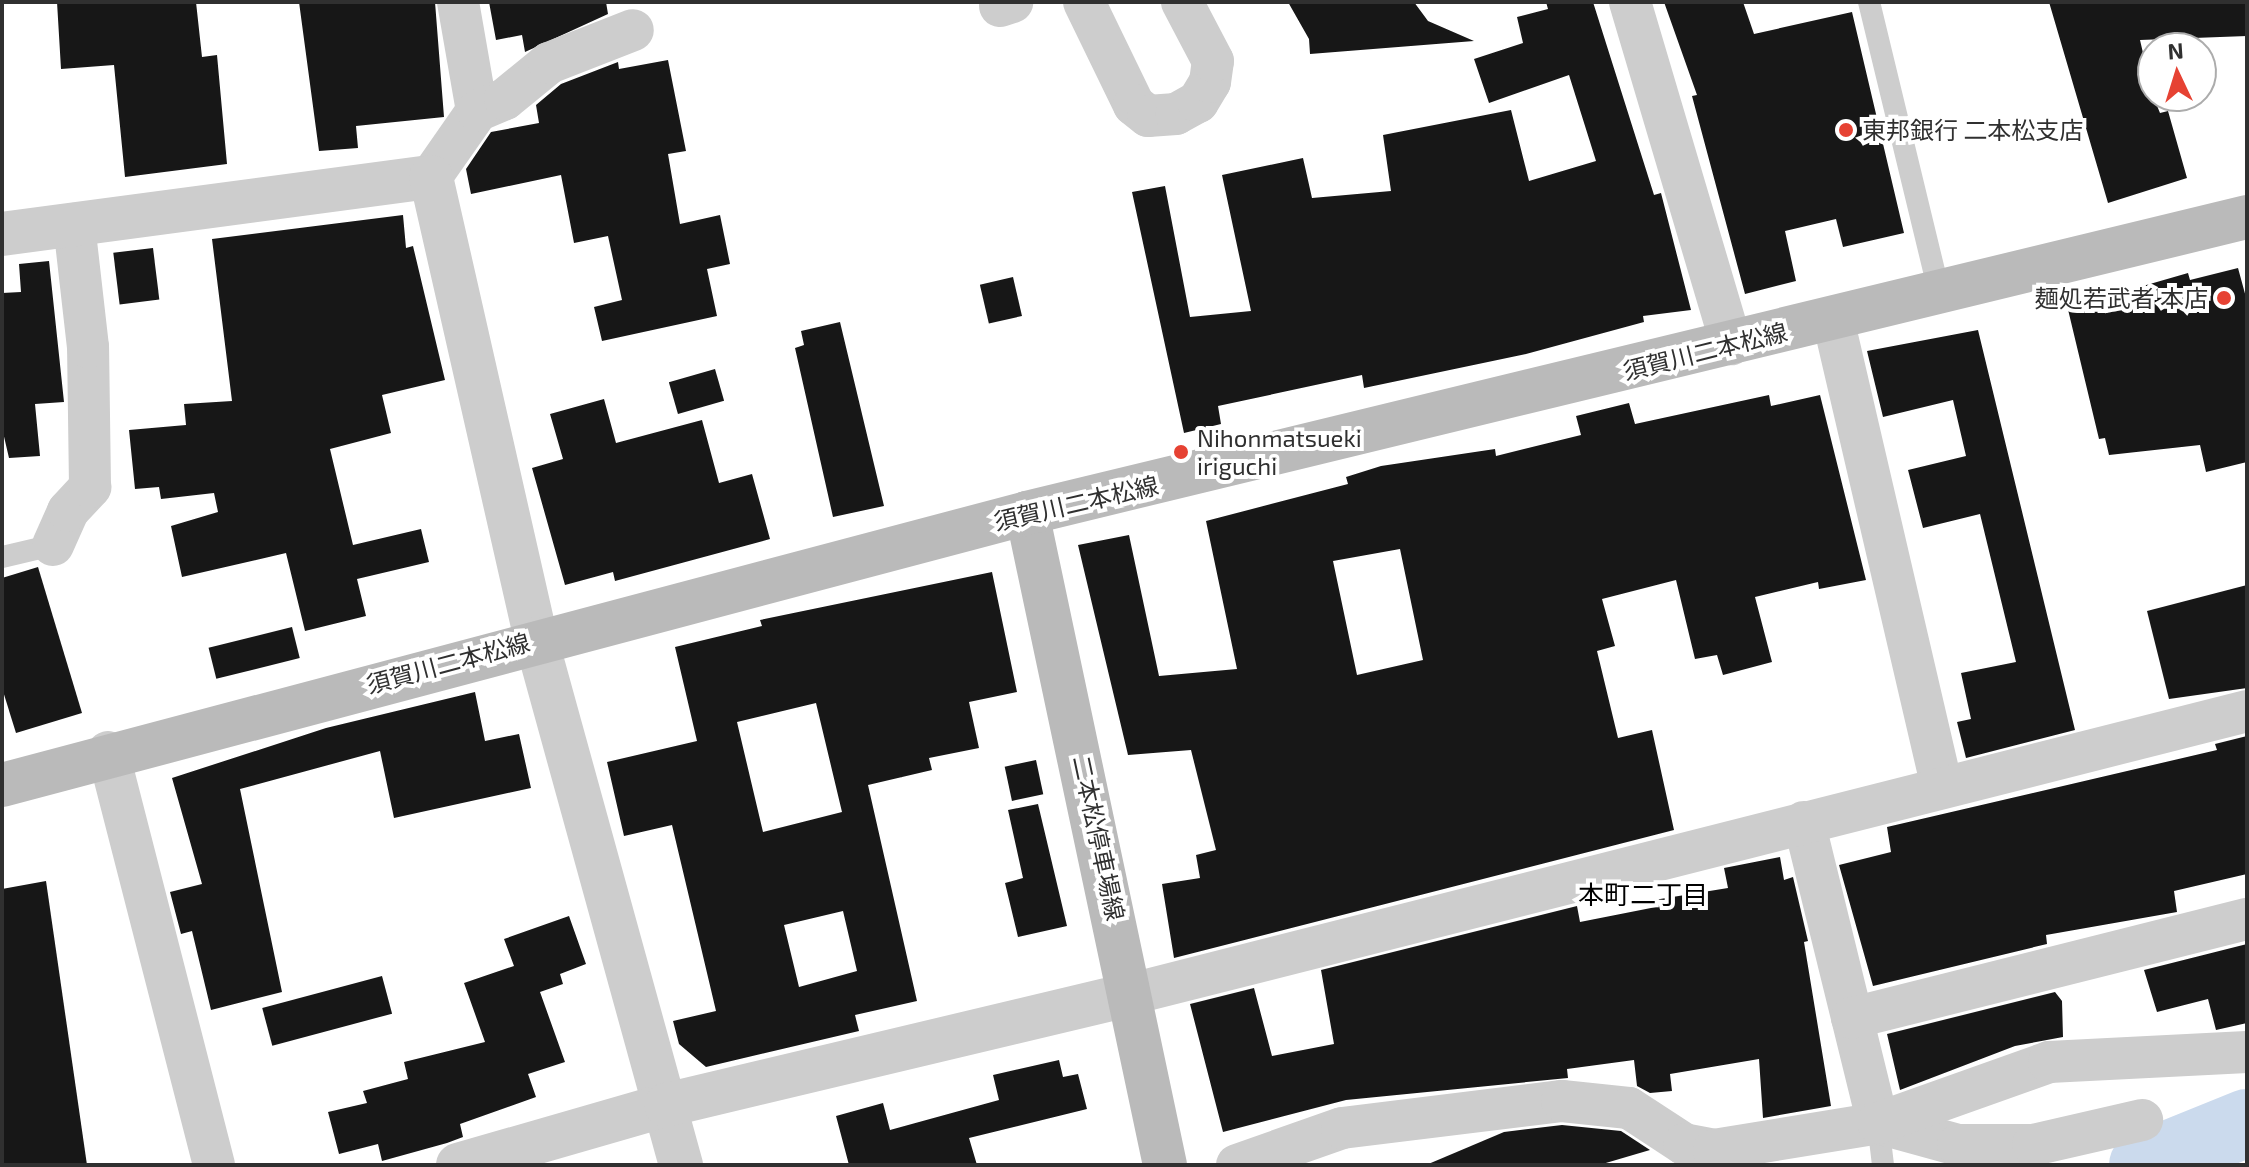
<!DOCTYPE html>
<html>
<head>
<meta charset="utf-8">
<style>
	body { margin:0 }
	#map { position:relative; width:2249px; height:1167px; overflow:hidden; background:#fff; font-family:"Exo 2","Noto Sans JP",sans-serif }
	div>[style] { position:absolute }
	.river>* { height:68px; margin:-34px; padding:0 34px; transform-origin:34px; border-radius:34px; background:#cbdaed }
	.building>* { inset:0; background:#171717; transform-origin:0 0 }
	.service>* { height:22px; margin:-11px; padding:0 11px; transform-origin:11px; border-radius:11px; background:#cdcdcd }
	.minor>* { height:42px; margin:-21px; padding:0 21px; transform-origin:21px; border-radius:21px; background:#cdcdcd }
	.tertiary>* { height:44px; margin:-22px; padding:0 22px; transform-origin:22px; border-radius:22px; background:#cdcdcd }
	.secondary>* { height:44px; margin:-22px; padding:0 22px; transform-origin:22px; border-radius:22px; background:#bababa }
	.dots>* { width:22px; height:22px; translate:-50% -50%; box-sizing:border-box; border:4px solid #fff; border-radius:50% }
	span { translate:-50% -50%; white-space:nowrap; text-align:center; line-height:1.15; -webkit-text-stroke:8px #fff; paint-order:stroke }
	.poi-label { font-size:24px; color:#303030 }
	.left { translate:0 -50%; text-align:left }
	.right { translate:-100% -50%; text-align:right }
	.street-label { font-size:24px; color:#303030 }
	.neighbourhood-label { font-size:26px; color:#000 }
	.frame { position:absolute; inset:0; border:4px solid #303030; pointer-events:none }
	.north { position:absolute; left:2137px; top:32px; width:80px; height:80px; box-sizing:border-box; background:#fff; border:2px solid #acacac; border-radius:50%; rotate:356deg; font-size:22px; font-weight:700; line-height:32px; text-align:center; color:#303030 }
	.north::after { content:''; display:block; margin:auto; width:28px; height:36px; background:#e64233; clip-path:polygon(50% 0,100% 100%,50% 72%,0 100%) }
</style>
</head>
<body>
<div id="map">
	<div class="river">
		<i style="left:2143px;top:1165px;width:112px;rotate:-22deg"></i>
	</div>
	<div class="building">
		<i style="clip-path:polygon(57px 2px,196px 2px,202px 57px,217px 55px,227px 164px,125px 177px,114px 65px,61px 69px)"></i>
		<i style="clip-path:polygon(299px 2px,435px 2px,444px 117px,356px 126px,358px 148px,319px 151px)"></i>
		<i style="clip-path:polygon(489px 2px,606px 2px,608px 14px,525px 52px,522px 35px,496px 40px)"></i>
		<i style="clip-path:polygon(1288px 2px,1414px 2px,1428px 21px,1474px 41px,1310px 54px,1309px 39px)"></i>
		<i style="clip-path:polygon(1546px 2px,1593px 2px,1654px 195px,1661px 193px,1691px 310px,1643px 316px,1644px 322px,1526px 354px,1364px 388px,1362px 375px,1218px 406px,1221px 424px,1184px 433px,1132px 192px,1165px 186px,1190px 317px,1251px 311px,1222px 175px,1303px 158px,1312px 198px,1391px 191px,1383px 135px,1511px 110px,1529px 181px,1596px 161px,1569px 75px,1489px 103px,1474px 59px,1523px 43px,1517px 17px,1548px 9px)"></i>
		<i style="clip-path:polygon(1664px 2px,1743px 2px,1754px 34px,1852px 12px,1904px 233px,1843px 247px,1836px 219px,1785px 231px,1796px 281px,1745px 294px,1692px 96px,1697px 95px)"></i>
		<i style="clip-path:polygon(2049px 2px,2247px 2px,2247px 36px,2140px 40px,2153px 96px,2160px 113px,2168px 111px,2187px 178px,2108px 203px)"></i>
		<i style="clip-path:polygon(668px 60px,686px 151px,668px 154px,680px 224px,720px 215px,730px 264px,707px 269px,717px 316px,602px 341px,594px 307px,622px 300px,608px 236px,574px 243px,561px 175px,471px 194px,466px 169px,491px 132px,539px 123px,536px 105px,561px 84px,618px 62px,619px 69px)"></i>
		<i style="clip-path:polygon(403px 215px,406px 248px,413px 246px,445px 380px,382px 395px,391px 433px,330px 449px,353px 545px,421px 529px,429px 562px,357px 579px,366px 616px,305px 631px,286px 553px,182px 577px,171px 526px,218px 512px,214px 493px,161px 499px,159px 487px,135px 489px,129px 430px,186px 425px,184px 404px,232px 401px,212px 239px)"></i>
		<i style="left:153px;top:248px;width:52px;height:40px;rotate:83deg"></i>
		<i style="clip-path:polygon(49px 261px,64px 402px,35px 404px,40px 456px,9px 458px,2px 428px,2px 293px,21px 292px,19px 264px)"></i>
		<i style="clip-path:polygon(2238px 268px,2247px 301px,2247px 462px,2206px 472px,2200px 445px,2109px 455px,2105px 438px,2099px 439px,2065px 297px,2096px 290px,2098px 299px,2188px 273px,2190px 280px)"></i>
		<i style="left:1013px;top:277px;width:40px;height:34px;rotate:77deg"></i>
		<i style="clip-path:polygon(840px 322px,884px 506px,833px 517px,795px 348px,804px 345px,801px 331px)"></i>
		<i style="clip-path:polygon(1978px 330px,2075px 730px,1966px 758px,1957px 722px,1971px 719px,1961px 673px,2016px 662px,1980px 514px,1923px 528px,1908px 470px,1966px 456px,1953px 400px,1883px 417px,1867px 351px)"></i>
		<i style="left:715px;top:369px;width:33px;height:48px;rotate:74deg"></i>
		<i style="clip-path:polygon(evenodd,1769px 395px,1771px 406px,1820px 395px,1866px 580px,1819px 589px,1818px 582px,1755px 597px,1772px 662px,1723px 675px,1717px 655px,1695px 659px,1676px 580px,1602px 599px,1615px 646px,1597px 651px,1618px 738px,1652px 730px,1674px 830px,1174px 958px,1162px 884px,1200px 878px,1196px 855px,1216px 850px,1191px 750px,1128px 755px,1078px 545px,1129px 535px,1159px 676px,1237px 669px,1206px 521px,1348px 484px,1346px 477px,1381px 466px,1495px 449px,1496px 456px,1581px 435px,1576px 416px,1629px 403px,1635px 424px,1769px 395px,1400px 549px,1423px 660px,1357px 675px,1333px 561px,1400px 549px)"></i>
		<i style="clip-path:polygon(604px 399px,616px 443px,702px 420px,719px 483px,752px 474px,770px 539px,615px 581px,613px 572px,565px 585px,532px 468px,563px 459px,550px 414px)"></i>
		<i style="clip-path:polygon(38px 567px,82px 713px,16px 733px,2px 688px,2px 578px)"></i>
		<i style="clip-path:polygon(evenodd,992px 572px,1017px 692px,969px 702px,979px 748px,929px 758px,932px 770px,868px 785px,917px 1001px,855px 1015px,859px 1031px,706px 1067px,679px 1044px,673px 1021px,716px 1011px,672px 825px,624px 836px,607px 762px,697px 741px,675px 647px,762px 626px,760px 620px,992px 572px,816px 703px,842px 812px,763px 832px,737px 722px,816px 703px,992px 572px,843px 911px,857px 971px,799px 987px,784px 925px,843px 911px)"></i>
		<i style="clip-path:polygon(2247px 585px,2247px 688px,2169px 699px,2147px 611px)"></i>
		<i style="left:292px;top:627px;width:32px;height:86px;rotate:76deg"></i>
		<i style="clip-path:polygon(475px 692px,485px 741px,519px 734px,531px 788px,394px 818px,380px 751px,240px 789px,282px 992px,211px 1010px,192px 931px,181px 934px,170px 892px,202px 884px,172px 778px,326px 728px)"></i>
		<i style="clip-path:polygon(2247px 736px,2247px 874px,2174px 891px,2177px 912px,2046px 935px,2047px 944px,1873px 986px,1839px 865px,1891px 852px,1887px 827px,2217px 750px,2215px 744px)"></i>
		<i style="left:1036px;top:760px;width:35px;height:32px;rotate:78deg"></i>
		<i style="clip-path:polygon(1038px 804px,1067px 926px,1018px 937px,1005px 883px,1023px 878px,1008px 810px)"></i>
		<i style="clip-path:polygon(1780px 857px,1784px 880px,1793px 877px,1808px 941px,1804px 942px,1831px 1106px,1763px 1118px,1759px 1059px,1670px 1074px,1672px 1091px,1650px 1093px,1637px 1086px,1634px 1060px,1567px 1069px,1568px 1078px,1346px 1100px,1223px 1132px,1190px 1004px,1254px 988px,1272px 1056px,1334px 1044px,1321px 970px,1577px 906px,1580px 922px,1656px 907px,1654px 900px,1728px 888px,1724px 868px)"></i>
		<i style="clip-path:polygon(46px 881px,87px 1165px,2px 1165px,2px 889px)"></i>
		<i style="clip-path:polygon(569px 916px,586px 964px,560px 974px,563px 984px,540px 992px,565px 1062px,528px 1074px,536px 1097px,460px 1124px,463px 1137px,447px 1143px,382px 1161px,378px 1144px,339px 1154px,328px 1112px,367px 1103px,363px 1091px,408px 1079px,404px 1062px,485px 1042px,464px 983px,514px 966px,504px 939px)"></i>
		<i style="clip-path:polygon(2247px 944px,2247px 1023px,2216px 1030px,2208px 999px,2157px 1012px,2144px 970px)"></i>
		<i style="left:382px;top:976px;width:39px;height:124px;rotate:75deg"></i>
		<i style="clip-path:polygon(2055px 992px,2062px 1001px,2063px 1037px,2015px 1046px,1900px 1090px,1887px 1034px)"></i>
		<i style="clip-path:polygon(1059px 1060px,1063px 1077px,1078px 1074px,1087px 1109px,969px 1138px,977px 1165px,849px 1165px,836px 1116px,883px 1103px,890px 1130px,999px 1100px,993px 1075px)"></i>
		<i style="clip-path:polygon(1562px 1125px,1621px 1131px,1650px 1150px,1599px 1165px,1426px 1165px,1504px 1132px)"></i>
	</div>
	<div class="service">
		<i style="left:1869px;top:2px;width:301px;rotate:76.4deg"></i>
		<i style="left:2px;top:557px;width:52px;rotate:-13.2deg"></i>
		<i style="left:1878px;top:1123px;width:42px;rotate:83.2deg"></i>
	</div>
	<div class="minor">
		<i style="left:458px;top:2px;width:111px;rotate:80.1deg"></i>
		<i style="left:1084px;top:2px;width:114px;rotate:64.1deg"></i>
		<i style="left:1134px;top:105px;width:18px;rotate:38deg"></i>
		<i style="left:1148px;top:116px;width:28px;rotate:-4deg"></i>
		<i style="left:1176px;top:114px;width:25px;rotate:-29deg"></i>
		<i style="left:1198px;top:102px;width:23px;rotate:-59deg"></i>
		<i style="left:1210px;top:82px;width:21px;rotate:-82deg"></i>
		<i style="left:1213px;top:61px;width:67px;rotate:-117.7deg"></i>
		<i style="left:1630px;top:2px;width:357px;rotate:73.5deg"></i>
		<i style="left:1000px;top:6px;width:13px;rotate:-18deg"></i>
		<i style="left:431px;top:177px;width:80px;rotate:-55.1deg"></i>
		<i style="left:477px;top:111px;width:30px;rotate:-23deg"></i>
		<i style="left:505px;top:99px;width:57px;rotate:-39.3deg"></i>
		<i style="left:549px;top:63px;width:90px;rotate:-21.4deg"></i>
		<i style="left:1833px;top:319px;width:481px;rotate:76.9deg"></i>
		<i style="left:53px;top:545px;width:37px;rotate:-66deg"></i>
		<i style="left:68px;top:511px;width:33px;rotate:-47deg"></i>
		<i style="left:90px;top:487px;width:140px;rotate:-90.8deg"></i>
		<i style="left:88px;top:347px;width:124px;rotate:-96.5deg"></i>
		<i style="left:108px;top:752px;width:426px;rotate:75.6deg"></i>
		<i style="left:1804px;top:822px;width:310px;rotate:76.2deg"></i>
		<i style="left:1878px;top:1123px;width:83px;rotate:15.4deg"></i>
		<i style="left:1958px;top:1145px;width:75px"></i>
		<i style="left:2033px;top:1145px;width:112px;rotate:-12.9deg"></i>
		<i style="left:1131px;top:994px;width:1151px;rotate:-14.23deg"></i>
		<i style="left:1852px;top:1018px;width:407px;rotate:-14.1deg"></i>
		<i style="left:1237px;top:1165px;width:111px;rotate:-19.4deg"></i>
		<i style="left:1342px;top:1128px;width:222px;rotate:-7deg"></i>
		<i style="left:1562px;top:1101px;width:67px;rotate:6deg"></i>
		<i style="left:1629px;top:1108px;width:66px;rotate:33.2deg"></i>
		<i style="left:1684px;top:1144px;width:31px;rotate:11deg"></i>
		<i style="left:1714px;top:1150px;width:166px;rotate:-9.3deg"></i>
		<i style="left:1878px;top:1123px;width:182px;rotate:-19.6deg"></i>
		<i style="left:2049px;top:1062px;width:198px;rotate:-2.9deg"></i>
	</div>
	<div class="tertiary">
		<i style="left:2px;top:234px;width:433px;rotate:-7.6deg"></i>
		<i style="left:431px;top:177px;width:474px;rotate:77.2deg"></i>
		<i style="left:536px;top:639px;width:546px;rotate:74.59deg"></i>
		<i style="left:458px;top:1165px;width:216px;rotate:-16.1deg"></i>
		<i style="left:666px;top:1105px;width:478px;rotate:-13.4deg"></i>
	</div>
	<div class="secondary">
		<i style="left:1027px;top:513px;width:666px;rotate:78.05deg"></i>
		<i style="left:2px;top:785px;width:1060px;rotate:-14.86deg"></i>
		<i style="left:1027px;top:513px;width:1255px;rotate:-13.64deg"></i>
	</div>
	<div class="dots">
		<i style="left:1846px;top:130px;background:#e64233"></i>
		<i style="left:2224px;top:298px;background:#e64233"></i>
		<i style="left:1181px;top:452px;background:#e64233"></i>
	</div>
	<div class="poi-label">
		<span class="left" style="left:1862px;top:130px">東邦銀行 二本松支店</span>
		<span class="right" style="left:2208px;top:298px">麺処若武者 本店</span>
		<span class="left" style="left:1197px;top:452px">Nihonmatsueki<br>iriguchi</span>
	</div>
	<div class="street-label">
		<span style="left:1705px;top:351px;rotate:-14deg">須賀川二本松線</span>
		<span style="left:1076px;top:503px;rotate:-13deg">須賀川二本松線</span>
		<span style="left:448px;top:663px;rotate:-15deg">須賀川二本松線</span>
		<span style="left:1099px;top:838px;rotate:78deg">二本松停車場線</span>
	</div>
	<div class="neighbourhood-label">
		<span style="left:1643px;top:894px">本町二丁目</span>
	</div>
	<div class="frame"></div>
	<div class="north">N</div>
</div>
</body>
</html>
